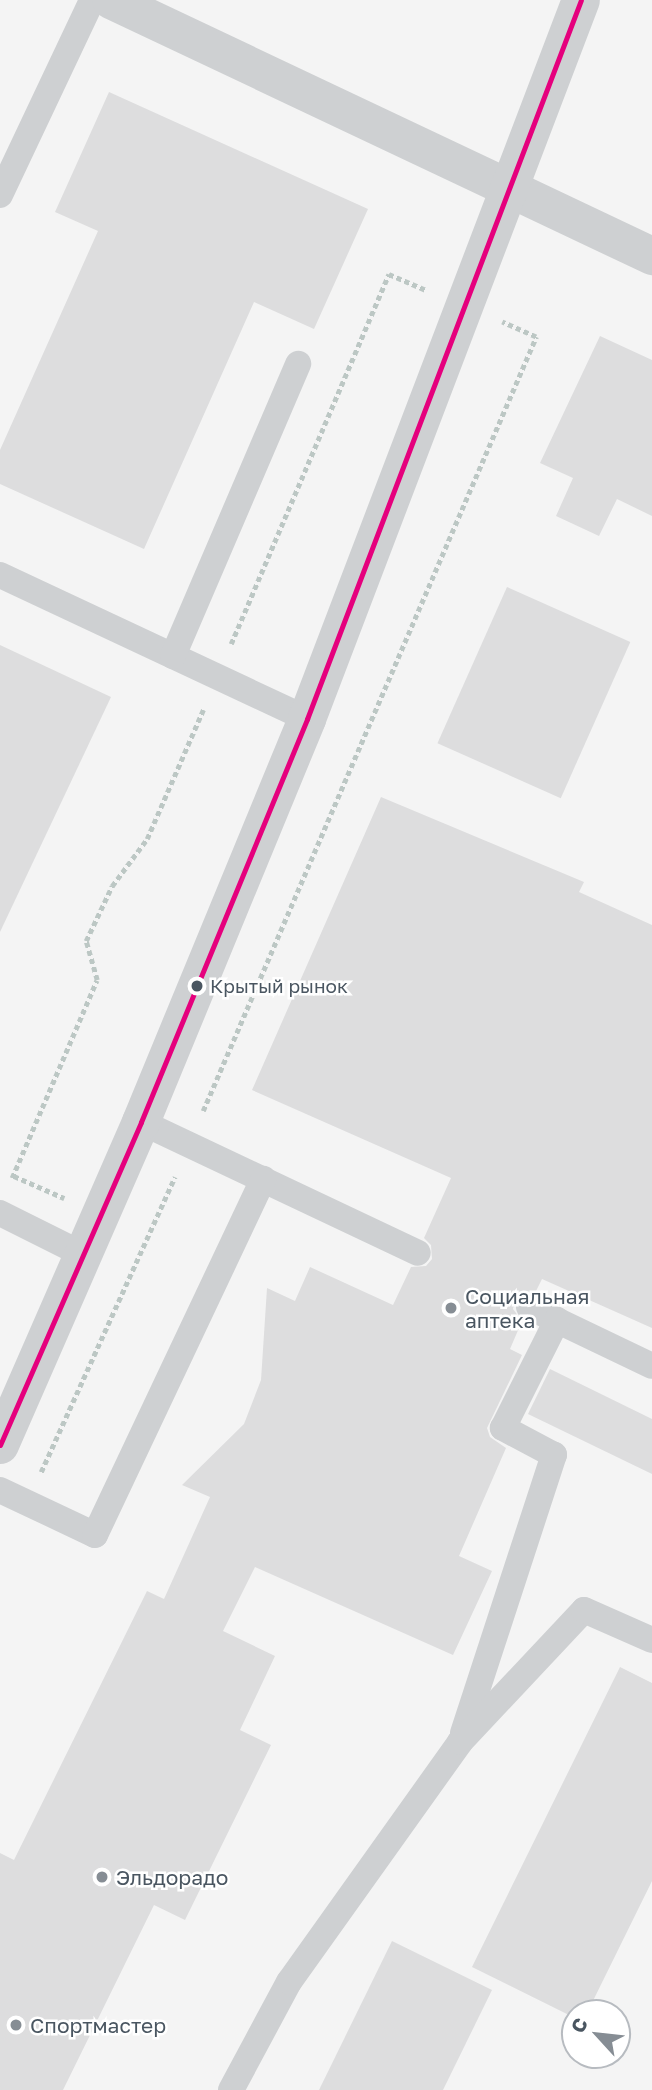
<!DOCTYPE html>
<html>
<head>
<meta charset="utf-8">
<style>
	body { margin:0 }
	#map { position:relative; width:652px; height:2090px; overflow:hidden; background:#f4f4f4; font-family:"Golos Text",sans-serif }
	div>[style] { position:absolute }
	.building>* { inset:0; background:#ddddde; transform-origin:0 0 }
	.path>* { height:4.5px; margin-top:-2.25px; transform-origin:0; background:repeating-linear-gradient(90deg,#bcc7c4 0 5px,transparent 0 8.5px) }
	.service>* { height:26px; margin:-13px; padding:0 13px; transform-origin:13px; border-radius:13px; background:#ced0d2 }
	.minor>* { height:38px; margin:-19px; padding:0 19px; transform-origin:19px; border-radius:19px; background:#ced0d2 }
	.tertiary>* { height:38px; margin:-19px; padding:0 19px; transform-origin:19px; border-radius:19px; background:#ced0d2 }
	.bus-1>* { height:5px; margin:-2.5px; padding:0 2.5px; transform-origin:2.5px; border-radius:2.5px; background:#e5007d }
	.dots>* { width:19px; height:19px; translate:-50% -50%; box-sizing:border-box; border:4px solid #fff; border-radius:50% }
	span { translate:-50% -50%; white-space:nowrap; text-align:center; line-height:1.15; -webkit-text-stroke:5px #fff; paint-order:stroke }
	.bus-label { font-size:19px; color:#4a5661 }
	.left { translate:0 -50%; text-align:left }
	.poi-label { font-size:21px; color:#4a5661 }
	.north { position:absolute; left:561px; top:1999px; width:70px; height:70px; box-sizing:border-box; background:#fff; border:2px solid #b7bbc0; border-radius:50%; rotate:297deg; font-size:19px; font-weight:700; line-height:28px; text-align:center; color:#4a5661 }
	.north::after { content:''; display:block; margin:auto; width:24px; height:32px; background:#868d94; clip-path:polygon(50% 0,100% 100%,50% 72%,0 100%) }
</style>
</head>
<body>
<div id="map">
	<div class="building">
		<i style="clip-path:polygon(109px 92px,368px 209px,314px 329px,254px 302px,144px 549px,0 484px,0 450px,98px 231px,55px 212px)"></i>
		<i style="clip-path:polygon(600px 336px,652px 360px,652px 516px,617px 499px,599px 536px,556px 516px,573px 478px,540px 463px)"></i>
		<i style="left:507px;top:587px;width:135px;height:171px;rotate:24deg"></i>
		<i style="clip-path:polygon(0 645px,111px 697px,0 932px)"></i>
		<i style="clip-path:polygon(381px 797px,584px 882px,579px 892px,652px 925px,652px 1328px,542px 1279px,535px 1293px,527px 1291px,515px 1300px,513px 1309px,522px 1321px,510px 1349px,522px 1355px,487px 1428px,490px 1437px,506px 1448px,459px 1556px,492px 1571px,453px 1655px,255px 1567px,223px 1631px,275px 1656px,240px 1730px,271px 1745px,185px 1920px,154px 1905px,63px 2090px,0 2090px,0 1853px,14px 1860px,147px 1591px,164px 1599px,210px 1497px,182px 1485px,244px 1424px,261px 1380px,267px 1288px,295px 1301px,310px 1267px,393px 1305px,411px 1267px,426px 1266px,432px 1259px,431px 1245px,424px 1238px,451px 1178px,252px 1090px)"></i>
		<i style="clip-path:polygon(550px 1369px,652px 1419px,652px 1474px,528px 1414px)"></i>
		<i style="clip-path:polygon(620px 1667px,652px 1683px,652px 1881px,587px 2013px,575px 2013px,575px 2018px,472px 1967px)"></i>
		<i style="clip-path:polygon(392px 1941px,492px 1990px,443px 2090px,319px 2090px)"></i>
	</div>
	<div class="path">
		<i style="left:231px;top:644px;width:402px;rotate:-66.9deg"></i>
		<i style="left:389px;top:274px;width:40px;rotate:23.4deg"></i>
		<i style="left:203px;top:1111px;width:843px;rotate:-66.72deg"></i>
		<i style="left:536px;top:337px;width:37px;rotate:-156deg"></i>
		<i style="left:14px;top:1176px;width:55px;rotate:23.7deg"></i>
		<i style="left:12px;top:1178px;width:215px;rotate:-66.8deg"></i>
		<i style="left:97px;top:980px;width:41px;rotate:-105.8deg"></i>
		<i style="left:86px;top:941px;width:61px;rotate:-64.7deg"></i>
		<i style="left:112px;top:886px;width:59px;rotate:-53.3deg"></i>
		<i style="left:147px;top:839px;width:141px;rotate:-66.5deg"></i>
		<i style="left:41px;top:1472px;width:324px;rotate:-65.6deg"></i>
	</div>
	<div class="service">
		<i style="left:0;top:195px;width:216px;rotate:-64.7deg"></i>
		<i style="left:0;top:575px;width:339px;rotate:25.1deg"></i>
		<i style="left:173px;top:656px;width:318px;rotate:-66.8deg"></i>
		<i style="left:141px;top:1122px;width:306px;rotate:25.3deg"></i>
		<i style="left:0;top:1213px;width:92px;rotate:26.6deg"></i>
		<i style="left:529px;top:1307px;width:136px;rotate:25.6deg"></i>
		<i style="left:0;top:1490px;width:105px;rotate:25.3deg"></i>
		<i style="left:95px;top:1535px;width:394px;rotate:-64.7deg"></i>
		<i style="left:463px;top:1733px;width:293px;rotate:-71.9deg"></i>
		<i style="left:554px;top:1455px;width:58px;rotate:-152.1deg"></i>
		<i style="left:503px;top:1428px;width:121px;rotate:-63.4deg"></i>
		<i style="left:231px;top:2090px;width:123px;rotate:-61.8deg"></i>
		<i style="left:289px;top:1982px;width:295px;rotate:-54.5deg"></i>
		<i style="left:460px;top:1742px;width:181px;rotate:-46.8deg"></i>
		<i style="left:584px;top:1610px;width:74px;rotate:23.8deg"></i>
	</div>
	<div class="minor">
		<i style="left:111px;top:0;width:599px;rotate:25.32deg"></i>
	</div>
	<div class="tertiary">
		<i style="left:0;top:1445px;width:352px;rotate:-66.4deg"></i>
		<i style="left:141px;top:1122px;width:436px;rotate:-67.6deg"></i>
		<i style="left:307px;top:719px;width:769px;rotate:-69.14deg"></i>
	</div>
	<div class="bus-1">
		<i style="left:0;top:1445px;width:352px;rotate:-66.4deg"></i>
		<i style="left:141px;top:1122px;width:436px;rotate:-67.6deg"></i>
		<i style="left:307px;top:719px;width:769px;rotate:-69.14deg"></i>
	</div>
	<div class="dots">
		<i style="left:197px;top:986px;background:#4a5661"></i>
		<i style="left:451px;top:1308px;background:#868d94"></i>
		<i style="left:102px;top:1877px;background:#868d94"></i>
		<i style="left:16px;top:2025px;background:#868d94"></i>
	</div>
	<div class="bus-label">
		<span class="left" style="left:210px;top:986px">Крытый рынок</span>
	</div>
	<div class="poi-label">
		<span class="left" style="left:465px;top:1308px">Социальная<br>аптека</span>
		<span class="left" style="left:116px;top:1877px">Эльдорадо</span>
		<span class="left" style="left:30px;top:2025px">Спортмастер</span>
	</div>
	<div class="north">С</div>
</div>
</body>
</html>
